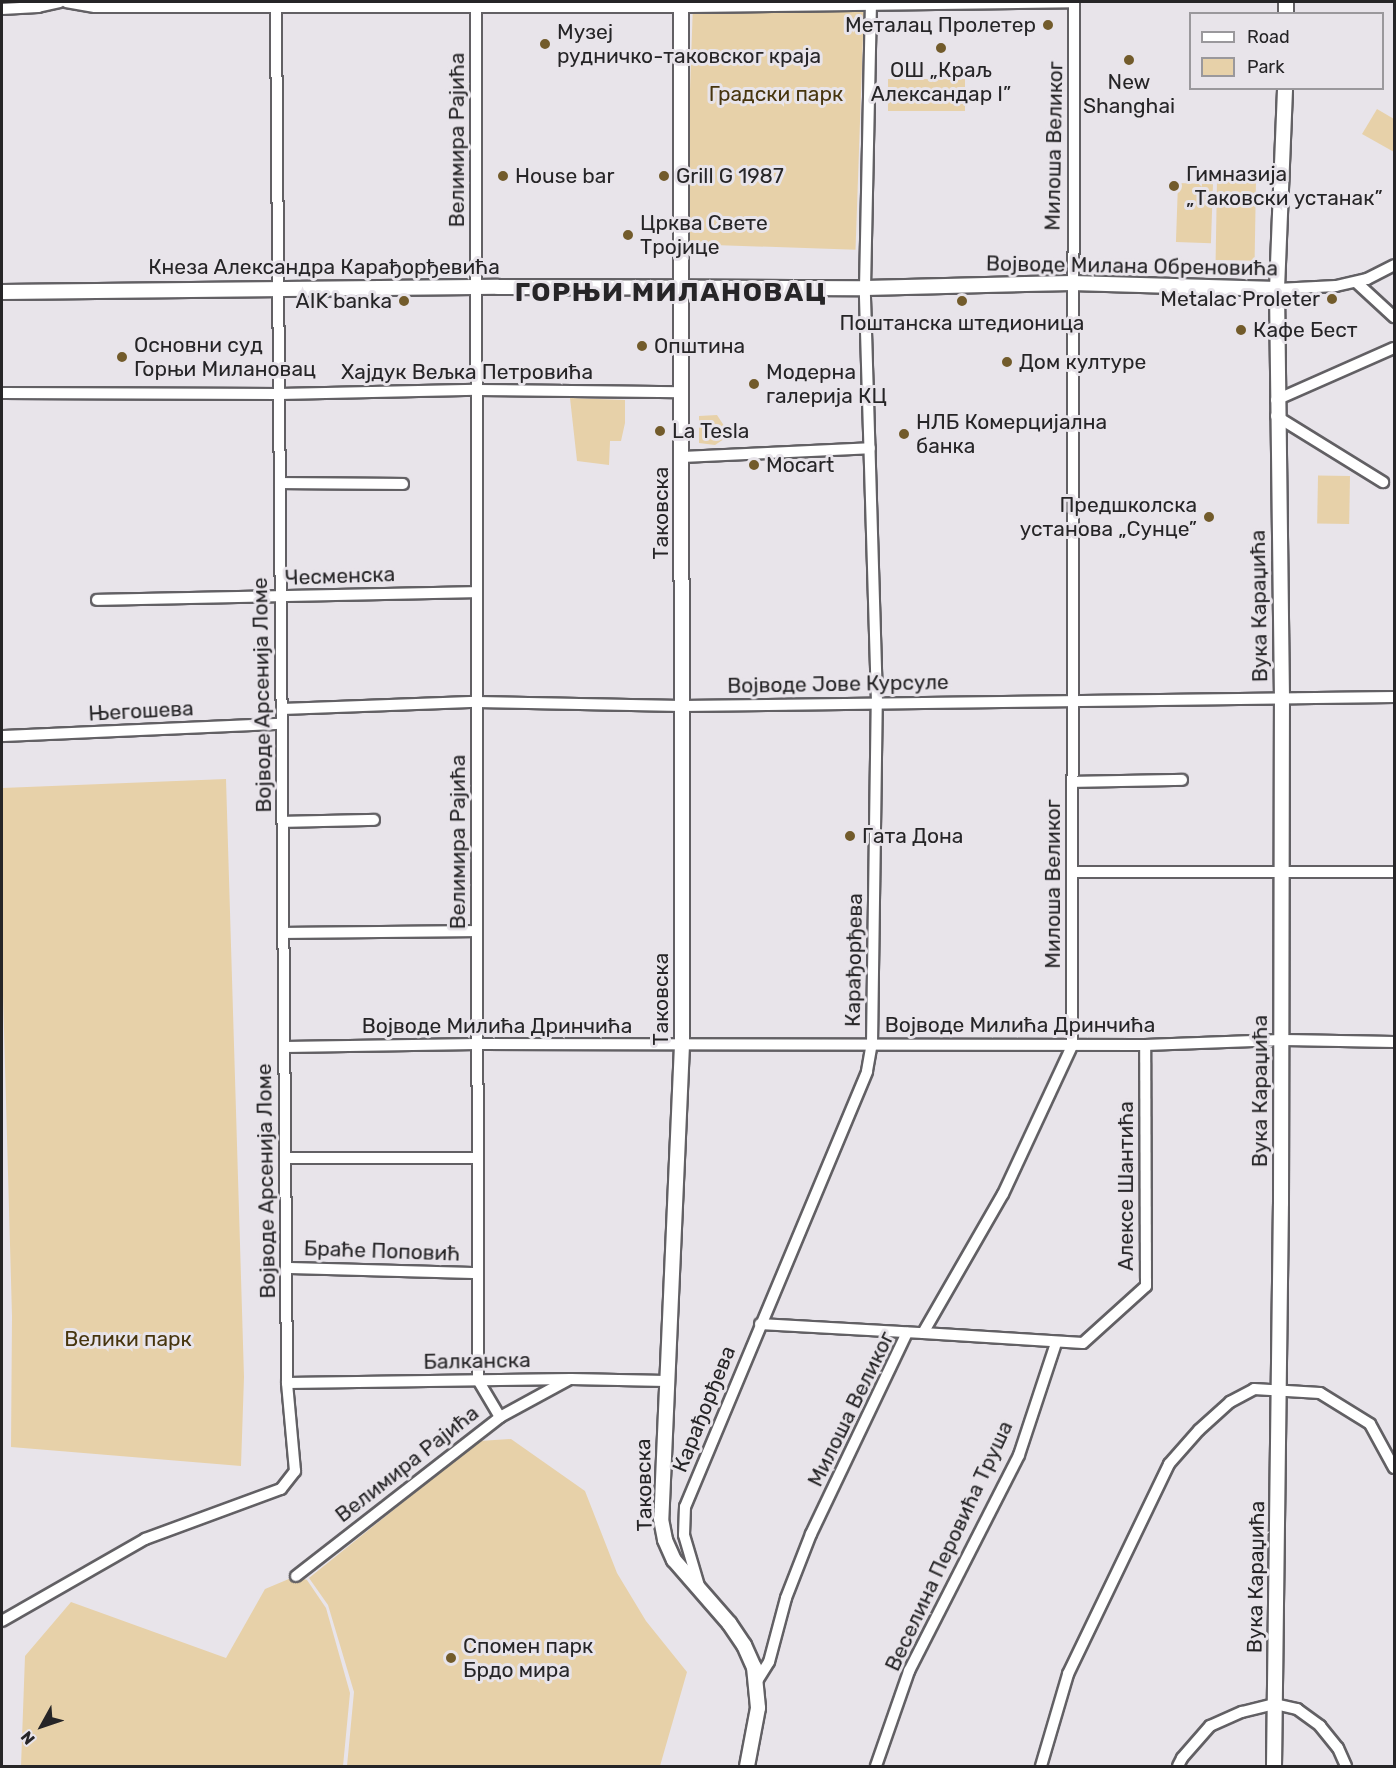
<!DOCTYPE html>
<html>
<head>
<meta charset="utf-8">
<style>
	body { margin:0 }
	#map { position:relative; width:1396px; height:1768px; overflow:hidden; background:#e8e4ea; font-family:Rubik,sans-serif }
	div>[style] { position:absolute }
	.green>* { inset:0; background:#e7d1a9; transform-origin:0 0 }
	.roads { filter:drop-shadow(2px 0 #626064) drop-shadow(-2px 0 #626064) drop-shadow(0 2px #626064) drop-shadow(0 -2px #626064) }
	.street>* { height:10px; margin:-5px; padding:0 5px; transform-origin:5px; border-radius:5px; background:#fff }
	.secondary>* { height:14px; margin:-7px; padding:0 7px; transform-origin:7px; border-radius:7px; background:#fff }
	.dots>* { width:16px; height:16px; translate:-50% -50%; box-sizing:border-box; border:3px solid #e8e4ea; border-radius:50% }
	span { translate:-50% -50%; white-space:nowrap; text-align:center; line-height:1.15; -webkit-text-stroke:6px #e8e4ea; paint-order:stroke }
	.poi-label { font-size:21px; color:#262527 }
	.right { translate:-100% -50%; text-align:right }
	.left { translate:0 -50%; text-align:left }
	.park-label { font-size:21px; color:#47350e }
	.street-label { font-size:21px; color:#262527 }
	.district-label { font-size:27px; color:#262527; font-weight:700; letter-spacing:1.5px }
	.frame { position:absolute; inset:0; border:3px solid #262527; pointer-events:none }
	.legend { position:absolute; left:1189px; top:12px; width:195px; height:78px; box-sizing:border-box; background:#e8e4ea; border:2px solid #9a989c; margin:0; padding:8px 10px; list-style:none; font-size:18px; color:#262527 }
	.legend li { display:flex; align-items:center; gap:12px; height:30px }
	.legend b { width:30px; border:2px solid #9a989c }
	.north { position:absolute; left:12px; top:1696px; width:60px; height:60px; -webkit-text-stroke:4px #e8e4ea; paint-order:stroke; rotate:230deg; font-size:16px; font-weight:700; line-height:24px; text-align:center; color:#262527 }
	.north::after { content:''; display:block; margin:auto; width:21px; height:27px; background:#262527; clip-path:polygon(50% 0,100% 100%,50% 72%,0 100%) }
</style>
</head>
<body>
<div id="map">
	<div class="green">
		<i style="left:864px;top:7px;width:243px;height:171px;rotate:92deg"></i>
		<i style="left:965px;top:79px;width:32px;height:77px;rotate:90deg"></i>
		<i style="clip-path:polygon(1377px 109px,1394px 119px,1394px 152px,1362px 134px)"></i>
		<i style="left:1217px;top:180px;width:39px;height:80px;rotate:1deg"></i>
		<i style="left:1178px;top:183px;width:35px;height:59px;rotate:2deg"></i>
		<i style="clip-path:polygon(570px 398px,625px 400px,625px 423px,621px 441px,610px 441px,609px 465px,577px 461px)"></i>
		<i style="clip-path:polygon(717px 415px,730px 435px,715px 445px,699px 443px,699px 416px)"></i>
		<i style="left:1350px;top:476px;width:48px;height:32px;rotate:91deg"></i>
		<i style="clip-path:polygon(226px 779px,244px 1377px,241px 1466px,11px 1447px,12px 1316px,2px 959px,2px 788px)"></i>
		<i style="clip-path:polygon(511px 1439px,585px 1491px,617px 1573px,646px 1621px,687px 1672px,660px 1766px,347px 1766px,354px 1692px,328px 1605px,309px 1578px,479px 1441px)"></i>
		<i style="clip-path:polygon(296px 1576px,307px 1580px,326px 1608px,350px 1693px,343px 1766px,21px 1766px,25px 1656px,71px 1602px,226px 1658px,265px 1589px)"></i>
	</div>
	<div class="roads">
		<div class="street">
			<i style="left:66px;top:2px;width:29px;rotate:10deg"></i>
			<i style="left:95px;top:7px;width:596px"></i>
			<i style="left:691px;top:7px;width:382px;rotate:-0.7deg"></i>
			<i style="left:476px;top:2px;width:1378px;rotate:89.92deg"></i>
			<i style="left:478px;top:1380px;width:43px;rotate:59.3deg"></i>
			<i style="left:2px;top:9px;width:36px;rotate:-3deg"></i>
			<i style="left:38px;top:7px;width:22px;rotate:-13deg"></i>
			<i style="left:1356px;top:282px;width:52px;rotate:42.6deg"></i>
			<i style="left:1277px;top:289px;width:59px;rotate:-2.9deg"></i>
			<i style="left:1336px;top:286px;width:32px;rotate:-13deg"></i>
			<i style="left:1367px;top:279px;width:30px;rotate:-27deg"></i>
			<i style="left:2px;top:393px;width:277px;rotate:0.2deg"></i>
			<i style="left:279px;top:394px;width:198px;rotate:-1.2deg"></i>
			<i style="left:477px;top:390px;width:204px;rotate:0.6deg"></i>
			<i style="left:1276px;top:400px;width:129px;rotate:-23.8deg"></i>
			<i style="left:1276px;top:416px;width:126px;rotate:31.7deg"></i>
			<i style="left:682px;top:457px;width:188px;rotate:-2.7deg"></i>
			<i style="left:280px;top:483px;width:123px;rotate:0.5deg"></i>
			<i style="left:97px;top:600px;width:380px;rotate:-1.2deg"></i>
			<i style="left:282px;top:709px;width:195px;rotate:-2.1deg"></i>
			<i style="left:477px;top:702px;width:205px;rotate:1.1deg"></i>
			<i style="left:682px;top:706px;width:712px;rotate:-0.72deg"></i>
			<i style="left:2px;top:736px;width:280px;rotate:-2.5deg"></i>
			<i style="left:1073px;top:782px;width:109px;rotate:-1.1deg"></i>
			<i style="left:283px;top:822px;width:91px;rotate:-1.3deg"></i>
			<i style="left:1072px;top:872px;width:322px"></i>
			<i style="left:284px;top:933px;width:193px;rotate:-0.6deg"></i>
			<i style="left:285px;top:1047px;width:192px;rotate:-0.9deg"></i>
			<i style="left:477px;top:1044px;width:668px;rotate:0.09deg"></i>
			<i style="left:1145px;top:1045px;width:136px;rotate:-2.1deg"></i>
			<i style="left:1281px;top:1040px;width:113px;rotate:1deg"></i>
			<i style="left:286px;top:1158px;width:191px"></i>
			<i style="left:286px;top:1268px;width:191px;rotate:1.5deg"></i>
			<i style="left:760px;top:1324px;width:163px;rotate:3.2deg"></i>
			<i style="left:923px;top:1333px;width:160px;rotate:-60.1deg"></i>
			<i style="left:1003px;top:1194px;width:163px;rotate:-65deg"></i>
			<i style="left:1072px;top:1046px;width:1044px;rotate:-89.89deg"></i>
			<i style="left:923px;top:1333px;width:160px;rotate:3.6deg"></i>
			<i style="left:1083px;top:1343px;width:85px;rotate:-42.1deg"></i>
			<i style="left:1146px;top:1286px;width:241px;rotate:-90.2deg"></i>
			<i style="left:287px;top:1383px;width:284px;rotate:-0.8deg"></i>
			<i style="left:571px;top:1379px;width:95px;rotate:1.2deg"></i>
			<i style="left:296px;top:1576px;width:259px;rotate:-37.9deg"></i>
			<i style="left:500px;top:1417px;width:77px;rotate:-28.6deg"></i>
			<i style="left:699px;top:1586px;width:53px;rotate:-106.4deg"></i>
			<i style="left:684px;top:1535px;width:28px;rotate:-88deg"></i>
			<i style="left:685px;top:1507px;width:472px;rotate:-67.3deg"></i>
			<i style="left:867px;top:1071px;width:27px;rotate:-80deg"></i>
			<i style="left:872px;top:1044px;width:342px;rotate:-89.2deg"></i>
			<i style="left:877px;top:702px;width:414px;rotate:-91.7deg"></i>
			<i style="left:865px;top:288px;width:286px;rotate:-88.8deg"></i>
			<i style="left:2px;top:1621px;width:165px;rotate:-29.8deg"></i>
			<i style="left:145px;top:1539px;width:145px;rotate:-20.2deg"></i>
			<i style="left:281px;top:1489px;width:23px;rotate:-52deg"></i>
			<i style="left:295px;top:1471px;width:88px;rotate:-95.2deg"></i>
			<i style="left:287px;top:1383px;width:1377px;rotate:-90.46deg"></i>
			<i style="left:757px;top:1681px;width:22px;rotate:-58deg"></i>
			<i style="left:769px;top:1662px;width:66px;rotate:-75.1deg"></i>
			<i style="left:786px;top:1598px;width:69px;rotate:-68.7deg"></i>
			<i style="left:811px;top:1534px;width:223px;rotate:-64.5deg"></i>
			<i style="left:876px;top:1766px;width:101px;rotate:-70.8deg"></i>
			<i style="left:909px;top:1671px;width:242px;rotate:-63deg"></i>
			<i style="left:1019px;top:1455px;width:118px;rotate:-71.7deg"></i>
			<i style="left:1041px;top:1766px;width:96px;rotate:-73.6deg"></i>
			<i style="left:1068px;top:1674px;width:233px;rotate:-64.3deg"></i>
			<i style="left:1169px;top:1464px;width:45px;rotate:-48.6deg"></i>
			<i style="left:1199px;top:1430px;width:42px;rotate:-42.1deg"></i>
			<i style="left:1230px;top:1402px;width:27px;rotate:-28deg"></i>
			<i style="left:1254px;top:1389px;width:66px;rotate:3.5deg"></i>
			<i style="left:1320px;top:1393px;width:59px;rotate:31.8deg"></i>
			<i style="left:1370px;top:1424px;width:50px;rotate:61.4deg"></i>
			<i style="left:1178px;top:1766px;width:9px;rotate:-63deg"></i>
			<i style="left:1182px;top:1758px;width:43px;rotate:-48.8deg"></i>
			<i style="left:1210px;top:1726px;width:35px;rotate:-24deg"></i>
			<i style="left:1242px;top:1712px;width:34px;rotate:-14deg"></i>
			<i style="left:1275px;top:1704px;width:23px;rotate:13deg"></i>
			<i style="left:1297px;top:1709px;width:29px;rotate:36deg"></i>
			<i style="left:1320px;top:1726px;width:28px;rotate:51deg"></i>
			<i style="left:1338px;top:1748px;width:20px;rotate:66deg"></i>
		</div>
		<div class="secondary">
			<i style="left:681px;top:2px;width:1043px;rotate:89.95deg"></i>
			<i style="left:682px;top:1045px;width:474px;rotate:92.5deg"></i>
			<i style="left:661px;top:1519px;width:21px;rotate:79deg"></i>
			<i style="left:665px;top:1540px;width:22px;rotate:66deg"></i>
			<i style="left:674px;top:1560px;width:84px;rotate:48.9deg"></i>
			<i style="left:729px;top:1623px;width:27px;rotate:56deg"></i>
			<i style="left:744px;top:1645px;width:24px;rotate:66deg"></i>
			<i style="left:754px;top:1667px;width:41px;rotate:84.4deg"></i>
			<i style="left:758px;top:1708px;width:59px;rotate:100.7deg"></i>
			<i style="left:1286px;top:14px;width:12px;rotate:-90deg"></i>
			<i style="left:2px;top:292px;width:496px;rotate:-0.6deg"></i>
			<i style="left:498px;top:287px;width:367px;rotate:0.2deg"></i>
			<i style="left:865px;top:288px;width:207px;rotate:-1.4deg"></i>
			<i style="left:1072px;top:283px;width:205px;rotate:1.7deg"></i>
			<i style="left:1274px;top:1766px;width:563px;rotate:-89.29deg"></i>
			<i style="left:1281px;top:1203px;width:504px;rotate:-89.89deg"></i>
			<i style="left:1282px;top:699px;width:410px;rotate:-90.7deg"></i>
			<i style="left:1277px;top:289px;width:201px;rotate:-87.7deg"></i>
		</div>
	</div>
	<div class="dots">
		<i style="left:1048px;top:25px;background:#725b2b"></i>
		<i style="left:545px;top:44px;background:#725b2b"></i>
		<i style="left:941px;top:48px;background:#725b2b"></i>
		<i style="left:1129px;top:60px;background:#725b2b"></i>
		<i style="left:503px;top:176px;background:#725b2b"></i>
		<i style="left:664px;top:176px;background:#725b2b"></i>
		<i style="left:1174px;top:186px;background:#725b2b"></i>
		<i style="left:628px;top:235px;background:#725b2b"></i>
		<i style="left:1332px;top:299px;background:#725b2b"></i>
		<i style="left:404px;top:301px;background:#725b2b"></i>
		<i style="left:962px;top:301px;background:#725b2b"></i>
		<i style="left:1241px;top:330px;background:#725b2b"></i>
		<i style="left:642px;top:346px;background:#725b2b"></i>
		<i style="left:122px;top:357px;background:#725b2b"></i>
		<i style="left:1007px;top:362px;background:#725b2b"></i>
		<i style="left:754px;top:384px;background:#725b2b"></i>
		<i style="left:660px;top:431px;background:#725b2b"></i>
		<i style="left:904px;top:434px;background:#725b2b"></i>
		<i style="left:754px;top:465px;background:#725b2b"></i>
		<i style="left:1209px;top:517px;background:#725b2b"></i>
		<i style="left:850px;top:836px;background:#725b2b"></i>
		<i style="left:451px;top:1658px;background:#725b2b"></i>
	</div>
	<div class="poi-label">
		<span class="right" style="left:1036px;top:25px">Металац Пролетер</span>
		<span class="left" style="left:557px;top:44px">Музеј<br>рудничко-таковског краја</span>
		<span style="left:941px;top:82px">ОШ „Краљ<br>Александар I”</span>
		<span style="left:1129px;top:94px">New<br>Shanghai</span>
		<span class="left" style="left:1186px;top:186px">Гимназија<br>„Таковски устанак”</span>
		<span class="left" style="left:515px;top:176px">House bar</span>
		<span class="left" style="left:676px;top:176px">Grill G 1987</span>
		<span class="left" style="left:640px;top:235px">Црква Свете<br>Тројице</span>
		<span class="right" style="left:1320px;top:299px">Metalac Proleter</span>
		<span class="right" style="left:392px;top:301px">AIK banka</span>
		<span style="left:962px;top:323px">Поштанска штедионица</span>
		<span class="left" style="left:1253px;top:330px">Кафе Бест</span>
		<span class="left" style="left:134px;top:357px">Основни суд<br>Горњи Милановац</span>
		<span class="left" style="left:654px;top:346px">Општина</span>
		<span class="left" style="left:1019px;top:362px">Дом културе</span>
		<span class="left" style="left:766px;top:384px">Модерна<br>галерија КЦ</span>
		<span class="left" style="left:916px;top:434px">НЛБ Комерцијална<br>банка</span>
		<span class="left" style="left:672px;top:431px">La Tesla</span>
		<span class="left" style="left:766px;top:465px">Mocart</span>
		<span class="right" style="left:1197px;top:517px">Предшколска<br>установа „Сунце”</span>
		<span class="left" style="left:862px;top:836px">Гата Дона</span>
		<span class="left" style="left:463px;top:1658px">Спомен парк<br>Брдо мира</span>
	</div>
	<div class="park-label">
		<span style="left:776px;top:94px">Градски парк</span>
		<span style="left:128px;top:1339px">Велики парк</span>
	</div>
	<div class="street-label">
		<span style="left:457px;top:140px;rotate:-90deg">Велимира Рајића</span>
		<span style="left:1054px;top:146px;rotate:-89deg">Милоша Великог</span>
		<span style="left:1132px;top:266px;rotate:1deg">Војводе Милана Обреновића</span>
		<span style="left:324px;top:267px">Кнеза Александра Карађорђевића</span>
		<span style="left:467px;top:372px">Хајдук Вељка Петровића</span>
		<span style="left:661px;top:513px;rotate:-90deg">Таковска</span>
		<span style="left:340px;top:576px;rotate:-2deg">Чесменска</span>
		<span style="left:1259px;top:606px;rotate:-91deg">Вука Караџића</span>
		<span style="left:838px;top:684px;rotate:-1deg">Војводе Јове Курсуле</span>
		<span style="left:262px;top:695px;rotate:-91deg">Војводе Арсенија Ломе</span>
		<span style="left:141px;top:711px;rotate:-3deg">Његошева</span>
		<span style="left:458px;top:842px;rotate:-90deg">Велимира Рајића</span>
		<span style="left:1053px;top:884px;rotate:-90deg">Милоша Великог</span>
		<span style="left:854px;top:960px;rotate:-89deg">Карађорђева</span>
		<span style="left:661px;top:999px;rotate:-90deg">Таковска</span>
		<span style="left:1020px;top:1025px">Војводе Милића Дринчића</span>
		<span style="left:497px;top:1026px">Војводе Милића Дринчића</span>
		<span style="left:1260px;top:1091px;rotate:-90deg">Вука Караџића</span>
		<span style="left:266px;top:1181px;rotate:-91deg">Војводе Арсенија Ломе</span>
		<span style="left:1126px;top:1186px;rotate:-90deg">Алексе Шантића</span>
		<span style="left:382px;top:1251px;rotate:2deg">Браће Поповић</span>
		<span style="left:477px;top:1361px;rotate:-1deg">Балканска</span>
		<span style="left:704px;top:1409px;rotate:-68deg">Карађорђева</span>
		<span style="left:851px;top:1409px;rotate:-64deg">Милоша Великог</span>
		<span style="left:407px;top:1464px;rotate:-38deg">Велимира Рајића</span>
		<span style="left:644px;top:1485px;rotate:-91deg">Таковска</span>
		<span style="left:949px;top:1546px;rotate:-65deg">Веселина Перовића Труша</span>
		<span style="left:1256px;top:1577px;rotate:-89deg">Вука Караџића</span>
	</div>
	<div class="district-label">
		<span style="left:671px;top:293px">ГОРЊИ МИЛАНОВАЦ</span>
	</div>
	<div class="frame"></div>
	<ul class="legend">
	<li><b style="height:8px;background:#fff"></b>Road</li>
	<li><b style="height:16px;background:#e7d1a9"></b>Park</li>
	</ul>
	<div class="north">N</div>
</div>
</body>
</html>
